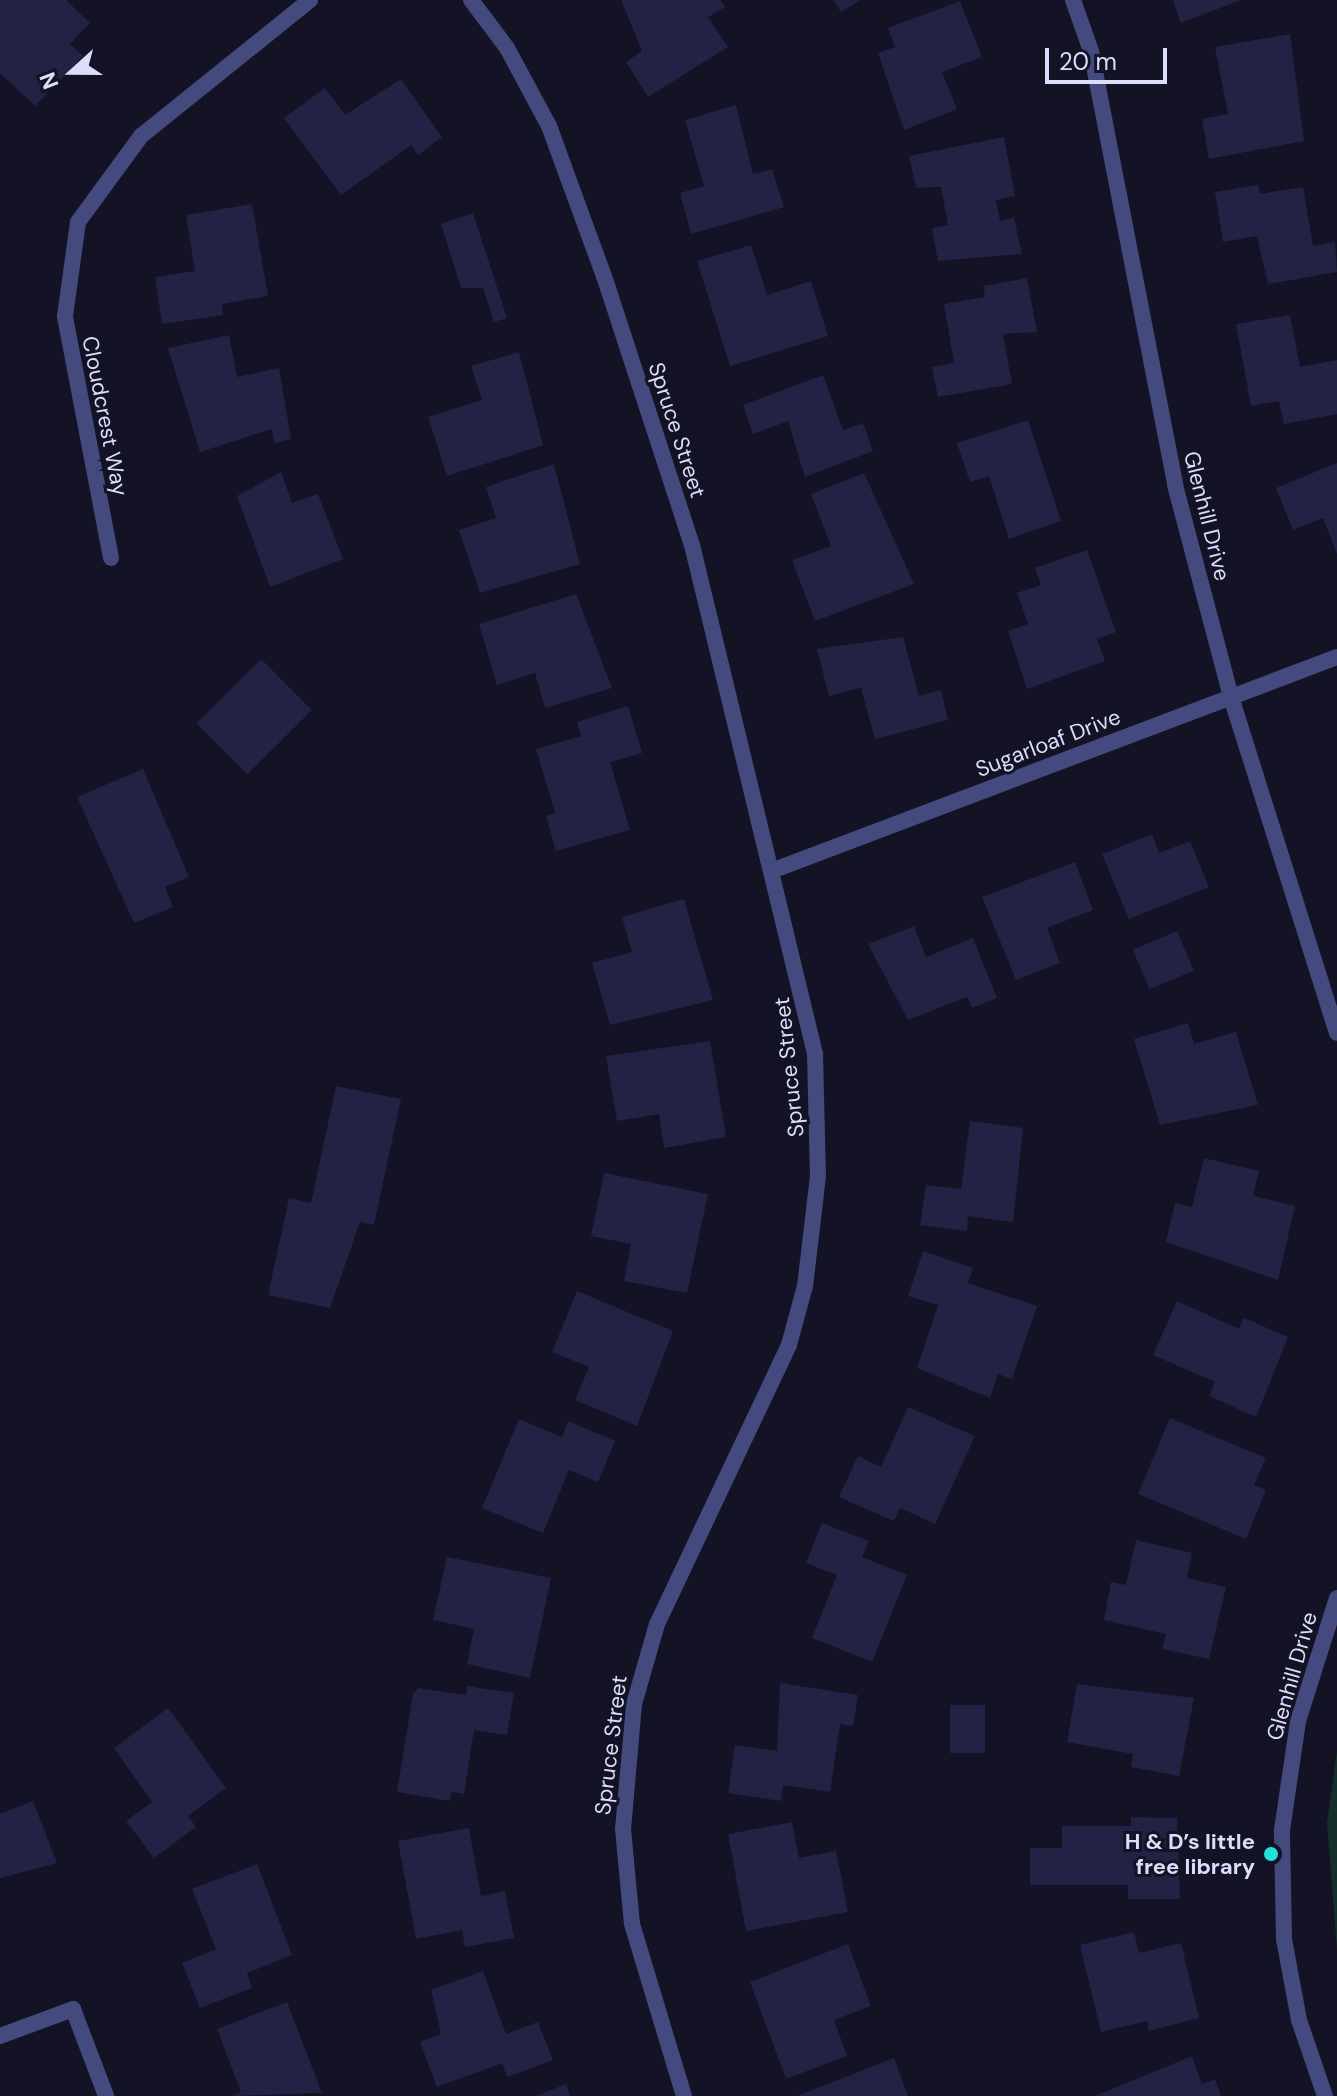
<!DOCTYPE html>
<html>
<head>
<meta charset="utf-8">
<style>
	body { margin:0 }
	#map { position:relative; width:1337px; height:2096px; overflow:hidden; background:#131325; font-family:"DM Sans",sans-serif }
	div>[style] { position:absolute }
	.green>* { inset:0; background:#172f2a }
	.building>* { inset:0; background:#232144; transform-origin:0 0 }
	.street>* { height:16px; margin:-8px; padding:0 8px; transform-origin:8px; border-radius:8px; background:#444a7e }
	.dots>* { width:22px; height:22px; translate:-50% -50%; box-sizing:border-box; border:4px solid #131325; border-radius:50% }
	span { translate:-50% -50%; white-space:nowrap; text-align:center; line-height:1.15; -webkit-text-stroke:6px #131325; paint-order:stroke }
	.street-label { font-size:22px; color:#dcddfa }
	.poi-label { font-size:22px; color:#dcddfa; font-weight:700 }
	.right { translate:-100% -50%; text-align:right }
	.north { position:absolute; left:32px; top:32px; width:80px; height:80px; -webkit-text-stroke:6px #131325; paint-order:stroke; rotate:249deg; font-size:22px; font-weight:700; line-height:32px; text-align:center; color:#dcddfa }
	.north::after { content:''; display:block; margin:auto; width:28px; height:36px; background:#dcddfa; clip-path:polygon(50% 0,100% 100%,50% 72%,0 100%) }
	.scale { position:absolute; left:1045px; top:48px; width:122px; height:36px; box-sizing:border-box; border:4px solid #dcddfa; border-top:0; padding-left:10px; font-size:24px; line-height:28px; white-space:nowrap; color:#dcddfa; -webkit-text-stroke:6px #131325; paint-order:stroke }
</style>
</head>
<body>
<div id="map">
	<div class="green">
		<i style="clip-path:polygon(1337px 1751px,1337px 1949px,1327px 1823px)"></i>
	</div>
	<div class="building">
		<i style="clip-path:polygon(0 0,66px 0,90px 23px,70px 44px,83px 56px,35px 106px,0 73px)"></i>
		<i style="clip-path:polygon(621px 0,720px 0,725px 7px,708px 17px,728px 47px,648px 97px,626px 62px,642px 51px)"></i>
		<i style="clip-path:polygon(833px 0,860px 0,841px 12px)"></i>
		<i style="clip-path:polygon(1173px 0,1241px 0,1181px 23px)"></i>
		<i style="clip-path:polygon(960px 1px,982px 57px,942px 72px,957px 109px,904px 130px,878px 53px,895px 47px,888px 28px)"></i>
		<i style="clip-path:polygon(1290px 34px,1304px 141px,1209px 159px,1202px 119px,1228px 114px,1215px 47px)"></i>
		<i style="clip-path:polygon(401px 79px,442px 137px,418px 155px,411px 145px,341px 195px,284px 118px,325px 88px,345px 115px)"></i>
		<i style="clip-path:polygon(736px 105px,753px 174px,772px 169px,784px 207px,691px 234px,680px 193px,704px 186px,685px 120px)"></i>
		<i style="clip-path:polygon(1004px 137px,1015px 196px,996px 200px,1000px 221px,1014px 218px,1022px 254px,938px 261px,932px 228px,948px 225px,941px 187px,916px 188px,909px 156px)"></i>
		<i style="clip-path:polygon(1258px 185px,1260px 194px,1303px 187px,1313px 246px,1335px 242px,1337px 272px,1268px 284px,1257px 236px,1223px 242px,1215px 192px)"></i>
		<i style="clip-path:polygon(252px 204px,268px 296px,222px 304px,223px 315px,162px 324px,155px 277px,195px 271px,186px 215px)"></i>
		<i style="clip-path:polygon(473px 213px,507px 318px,494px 322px,483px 288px,461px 288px,441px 224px)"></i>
		<i style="clip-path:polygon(751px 245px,767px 295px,811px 281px,828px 336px,730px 366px,697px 261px)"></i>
		<i style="clip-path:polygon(1027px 278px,1037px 332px,1003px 334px,1012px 384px,938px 397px,932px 367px,954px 363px,944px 304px,985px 297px,983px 286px)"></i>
		<i style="clip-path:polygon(1290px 315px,1300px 367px,1337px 360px,1337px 414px,1284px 424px,1279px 401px,1251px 406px,1236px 324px)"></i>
		<i style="clip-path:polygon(229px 335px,237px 377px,279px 368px,291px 439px,274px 443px,272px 429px,200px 452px,168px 348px)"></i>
		<i style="clip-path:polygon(519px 352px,543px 445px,447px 476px,428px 417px,482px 400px,471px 366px)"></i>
		<i style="clip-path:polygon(823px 375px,843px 430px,863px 423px,873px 451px,805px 477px,788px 421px,753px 434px,743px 405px)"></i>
		<i style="clip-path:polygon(1028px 420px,1061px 521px,1009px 539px,989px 476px,970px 482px,957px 443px)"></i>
		<i style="clip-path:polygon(1337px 463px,1337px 554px,1323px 518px,1293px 530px,1276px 488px)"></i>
		<i style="clip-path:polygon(554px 464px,580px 564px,480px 593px,459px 530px,496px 518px,486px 487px)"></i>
		<i style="clip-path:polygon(281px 472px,292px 503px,318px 494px,343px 559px,270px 587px,237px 496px)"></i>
		<i style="clip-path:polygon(864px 473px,914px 584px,815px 621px,792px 560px,831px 546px,811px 494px)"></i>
		<i style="clip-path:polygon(1087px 550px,1116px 632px,1097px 639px,1105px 661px,1027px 689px,1008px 631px,1028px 624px,1017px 593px,1041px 585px,1035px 568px)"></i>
		<i style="clip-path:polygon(576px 594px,612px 688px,545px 708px,535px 673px,497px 685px,479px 624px)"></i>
		<i style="clip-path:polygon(903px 637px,919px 696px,941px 690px,948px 720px,875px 739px,861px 688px,829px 696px,817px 649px)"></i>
		<i style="left:261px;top:659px;width:72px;height:91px;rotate:45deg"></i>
		<i style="clip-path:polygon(628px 706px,642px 753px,610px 762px,630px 830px,556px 851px,546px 816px,555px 813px,536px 749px,581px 736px,577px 722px)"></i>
		<i style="clip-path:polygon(143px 769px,189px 877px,165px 887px,173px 907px,134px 923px,77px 797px)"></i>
		<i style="clip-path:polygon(1152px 834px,1159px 853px,1190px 841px,1209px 887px,1129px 919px,1102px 854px)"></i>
		<i style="clip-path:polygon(1075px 862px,1093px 910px,1047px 928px,1060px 963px,1016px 980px,982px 897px)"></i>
		<i style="clip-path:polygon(684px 899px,713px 1000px,610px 1025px,592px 963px,632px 952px,622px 917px)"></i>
		<i style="clip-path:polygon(914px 926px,926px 957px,973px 938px,997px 998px,972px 1008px,967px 997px,908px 1020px,868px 944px)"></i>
		<i style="left:1177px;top:931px;width:43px;height:48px;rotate:67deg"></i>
		<i style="clip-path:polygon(1188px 1023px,1194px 1044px,1236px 1032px,1258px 1105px,1160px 1125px,1134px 1039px)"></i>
		<i style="clip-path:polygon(710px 1041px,726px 1137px,664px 1148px,659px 1114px,617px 1121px,606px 1056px)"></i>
		<i style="clip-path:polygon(336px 1086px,401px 1099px,374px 1225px,360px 1222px,330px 1308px,268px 1295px,289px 1198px,311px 1203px)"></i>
		<i style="clip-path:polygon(970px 1121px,1023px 1128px,1013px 1222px,968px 1216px,967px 1231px,920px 1225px,926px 1185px,961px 1189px)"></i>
		<i style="clip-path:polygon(1204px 1158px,1259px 1171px,1253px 1196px,1295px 1206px,1278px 1280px,1166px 1242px,1175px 1203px,1192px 1207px)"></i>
		<i style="clip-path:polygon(604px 1173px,708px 1194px,687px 1293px,624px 1281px,631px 1244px,591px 1236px)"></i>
		<i style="clip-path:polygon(923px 1251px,973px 1268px,968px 1283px,1037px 1306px,1012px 1379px,998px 1374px,990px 1398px,917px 1368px,938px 1305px,908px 1296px)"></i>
		<i style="clip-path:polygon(577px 1291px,673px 1331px,637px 1426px,575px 1400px,589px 1367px,552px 1352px)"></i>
		<i style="clip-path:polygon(1177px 1301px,1239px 1329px,1244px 1318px,1288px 1337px,1256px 1417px,1209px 1396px,1215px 1382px,1153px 1355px)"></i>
		<i style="clip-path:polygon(908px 1407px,975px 1436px,935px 1524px,900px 1508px,894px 1521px,839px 1497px,858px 1456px,881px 1467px)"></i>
		<i style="clip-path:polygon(1170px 1418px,1266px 1458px,1254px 1485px,1266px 1490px,1246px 1539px,1138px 1494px)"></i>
		<i style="clip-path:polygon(519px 1419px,562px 1437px,568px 1421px,615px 1441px,598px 1482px,569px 1470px,543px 1533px,482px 1508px)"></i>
		<i style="clip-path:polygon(822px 1523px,869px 1541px,862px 1557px,907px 1575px,872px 1662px,812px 1638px,837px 1575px,806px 1563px)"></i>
		<i style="clip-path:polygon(1136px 1540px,1192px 1553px,1187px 1578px,1226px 1587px,1209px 1659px,1162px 1649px,1166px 1634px,1104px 1620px,1111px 1582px,1126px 1585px)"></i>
		<i style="clip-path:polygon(447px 1557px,551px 1578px,530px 1678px,467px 1664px,474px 1629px,433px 1620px)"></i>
		<i style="clip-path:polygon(780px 1683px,858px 1695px,853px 1726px,840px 1724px,830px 1792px,783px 1785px,781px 1801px,728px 1793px,735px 1745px,777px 1751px)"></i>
		<i style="clip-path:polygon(1077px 1684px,1194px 1698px,1179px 1776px,1131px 1767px,1133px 1754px,1067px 1742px)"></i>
		<i style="clip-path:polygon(467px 1686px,514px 1693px,507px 1735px,474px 1730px,464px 1794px,452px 1792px,450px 1801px,397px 1792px,413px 1694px,418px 1688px,466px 1695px)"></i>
		<i style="left:950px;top:1705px;width:35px;height:48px"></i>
		<i style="clip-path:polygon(168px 1708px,226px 1788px,188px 1816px,196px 1827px,154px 1858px,126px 1821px,152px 1802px,114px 1748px)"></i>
		<i style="clip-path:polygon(33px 1801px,57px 1863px,0 1878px,0 1814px)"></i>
		<i style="clip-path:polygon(1131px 1817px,1177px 1818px,1180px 1899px,1128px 1899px,1128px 1885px,1030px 1885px,1030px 1848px,1062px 1848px,1062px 1826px,1131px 1826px)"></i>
		<i style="clip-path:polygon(792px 1822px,799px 1858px,836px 1851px,848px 1912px,746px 1931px,728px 1834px)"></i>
		<i style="clip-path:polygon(469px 1828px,481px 1896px,505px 1891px,514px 1938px,465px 1947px,462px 1930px,416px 1939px,398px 1841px)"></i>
		<i style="clip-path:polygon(257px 1864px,292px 1955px,247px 1973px,252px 1988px,200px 2008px,182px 1963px,216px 1949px,192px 1889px)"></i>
		<i style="clip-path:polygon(1134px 1932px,1139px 1953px,1181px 1943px,1199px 2018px,1149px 2031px,1147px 2021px,1101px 2032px,1080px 1945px)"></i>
		<i style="clip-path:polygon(848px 1944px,871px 2006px,834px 2020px,847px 2056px,786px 2079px,750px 1982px)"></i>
		<i style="clip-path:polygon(483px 1971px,506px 2034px,538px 2022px,553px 2060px,507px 2077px,502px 2063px,437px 2087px,420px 2042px,441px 2034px,431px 1990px)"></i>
		<i style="clip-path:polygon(287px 2002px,322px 2093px,232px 2096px,241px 2092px,217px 2029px)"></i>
		<i style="clip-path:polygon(1192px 2056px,1202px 2084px,1215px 2079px,1221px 2096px,1095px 2096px)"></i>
		<i style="clip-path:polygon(894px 2058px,908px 2096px,797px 2096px)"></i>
		<i style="clip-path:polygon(566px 2084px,570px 2096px,536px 2096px)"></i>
	</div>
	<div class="street">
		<i style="left:471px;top:0;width:60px;rotate:53.1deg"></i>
		<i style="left:507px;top:48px;width:89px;rotate:61.7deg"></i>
		<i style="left:549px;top:126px;width:160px;rotate:69.9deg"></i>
		<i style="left:604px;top:276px;width:283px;rotate:71.9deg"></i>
		<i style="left:692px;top:545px;width:524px;rotate:76.41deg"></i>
		<i style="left:815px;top:1054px;width:122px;rotate:88.6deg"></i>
		<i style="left:818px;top:1176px;width:111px;rotate:96.7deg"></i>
		<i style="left:805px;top:1286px;width:61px;rotate:105.2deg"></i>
		<i style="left:789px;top:1345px;width:309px;rotate:115.3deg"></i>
		<i style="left:657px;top:1624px;width:83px;rotate:106deg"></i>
		<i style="left:634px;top:1704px;width:125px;rotate:95deg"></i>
		<i style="left:623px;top:1829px;width:95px;rotate:84.6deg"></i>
		<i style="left:632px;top:1924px;width:180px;rotate:73.2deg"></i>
		<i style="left:1073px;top:0;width:54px;rotate:70.6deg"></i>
		<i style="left:1091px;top:51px;width:442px;rotate:79deg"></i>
		<i style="left:1175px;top:485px;width:219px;rotate:75.2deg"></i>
		<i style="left:1231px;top:697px;width:352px;rotate:72.5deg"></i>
		<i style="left:111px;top:558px;width:246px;rotate:-100.8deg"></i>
		<i style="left:65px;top:316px;width:95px;rotate:-82.1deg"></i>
		<i style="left:78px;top:222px;width:107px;rotate:-53.8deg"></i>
		<i style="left:141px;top:136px;width:217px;rotate:-38.8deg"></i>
		<i style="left:774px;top:870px;width:602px;rotate:-20.72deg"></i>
		<i style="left:0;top:2036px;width:78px;rotate:-20.3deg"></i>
		<i style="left:73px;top:2009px;width:93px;rotate:69.2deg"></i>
		<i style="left:1325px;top:2096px;width:80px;rotate:-108.9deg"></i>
		<i style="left:1299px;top:2020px;width:82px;rotate:-100.5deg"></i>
		<i style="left:1284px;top:1939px;width:109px;rotate:-91.1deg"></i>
		<i style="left:1282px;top:1830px;width:110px;rotate:-81.6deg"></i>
		<i style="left:1298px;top:1721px;width:129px;rotate:-72.4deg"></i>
	</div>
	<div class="dots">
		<i style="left:1271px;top:1854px;background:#21e1d9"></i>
	</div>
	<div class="street-label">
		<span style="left:105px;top:416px;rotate:79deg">Cloudcrest Way</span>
		<span style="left:677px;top:430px;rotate:72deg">Spruce Street</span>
		<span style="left:1207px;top:516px;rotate:76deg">Glenhill Drive</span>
		<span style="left:1048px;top:743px;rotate:-21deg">Sugarloaf Drive</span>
		<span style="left:789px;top:1067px;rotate:-96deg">Spruce Street</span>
		<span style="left:1292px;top:1676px;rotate:-74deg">Glenhill Drive</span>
		<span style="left:611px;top:1745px;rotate:-83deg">Spruce Street</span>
	</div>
	<div class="poi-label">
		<span class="right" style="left:1255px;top:1854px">H &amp; D’s little<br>free library</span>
	</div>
	<div class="north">N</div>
	<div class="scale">20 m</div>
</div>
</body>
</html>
